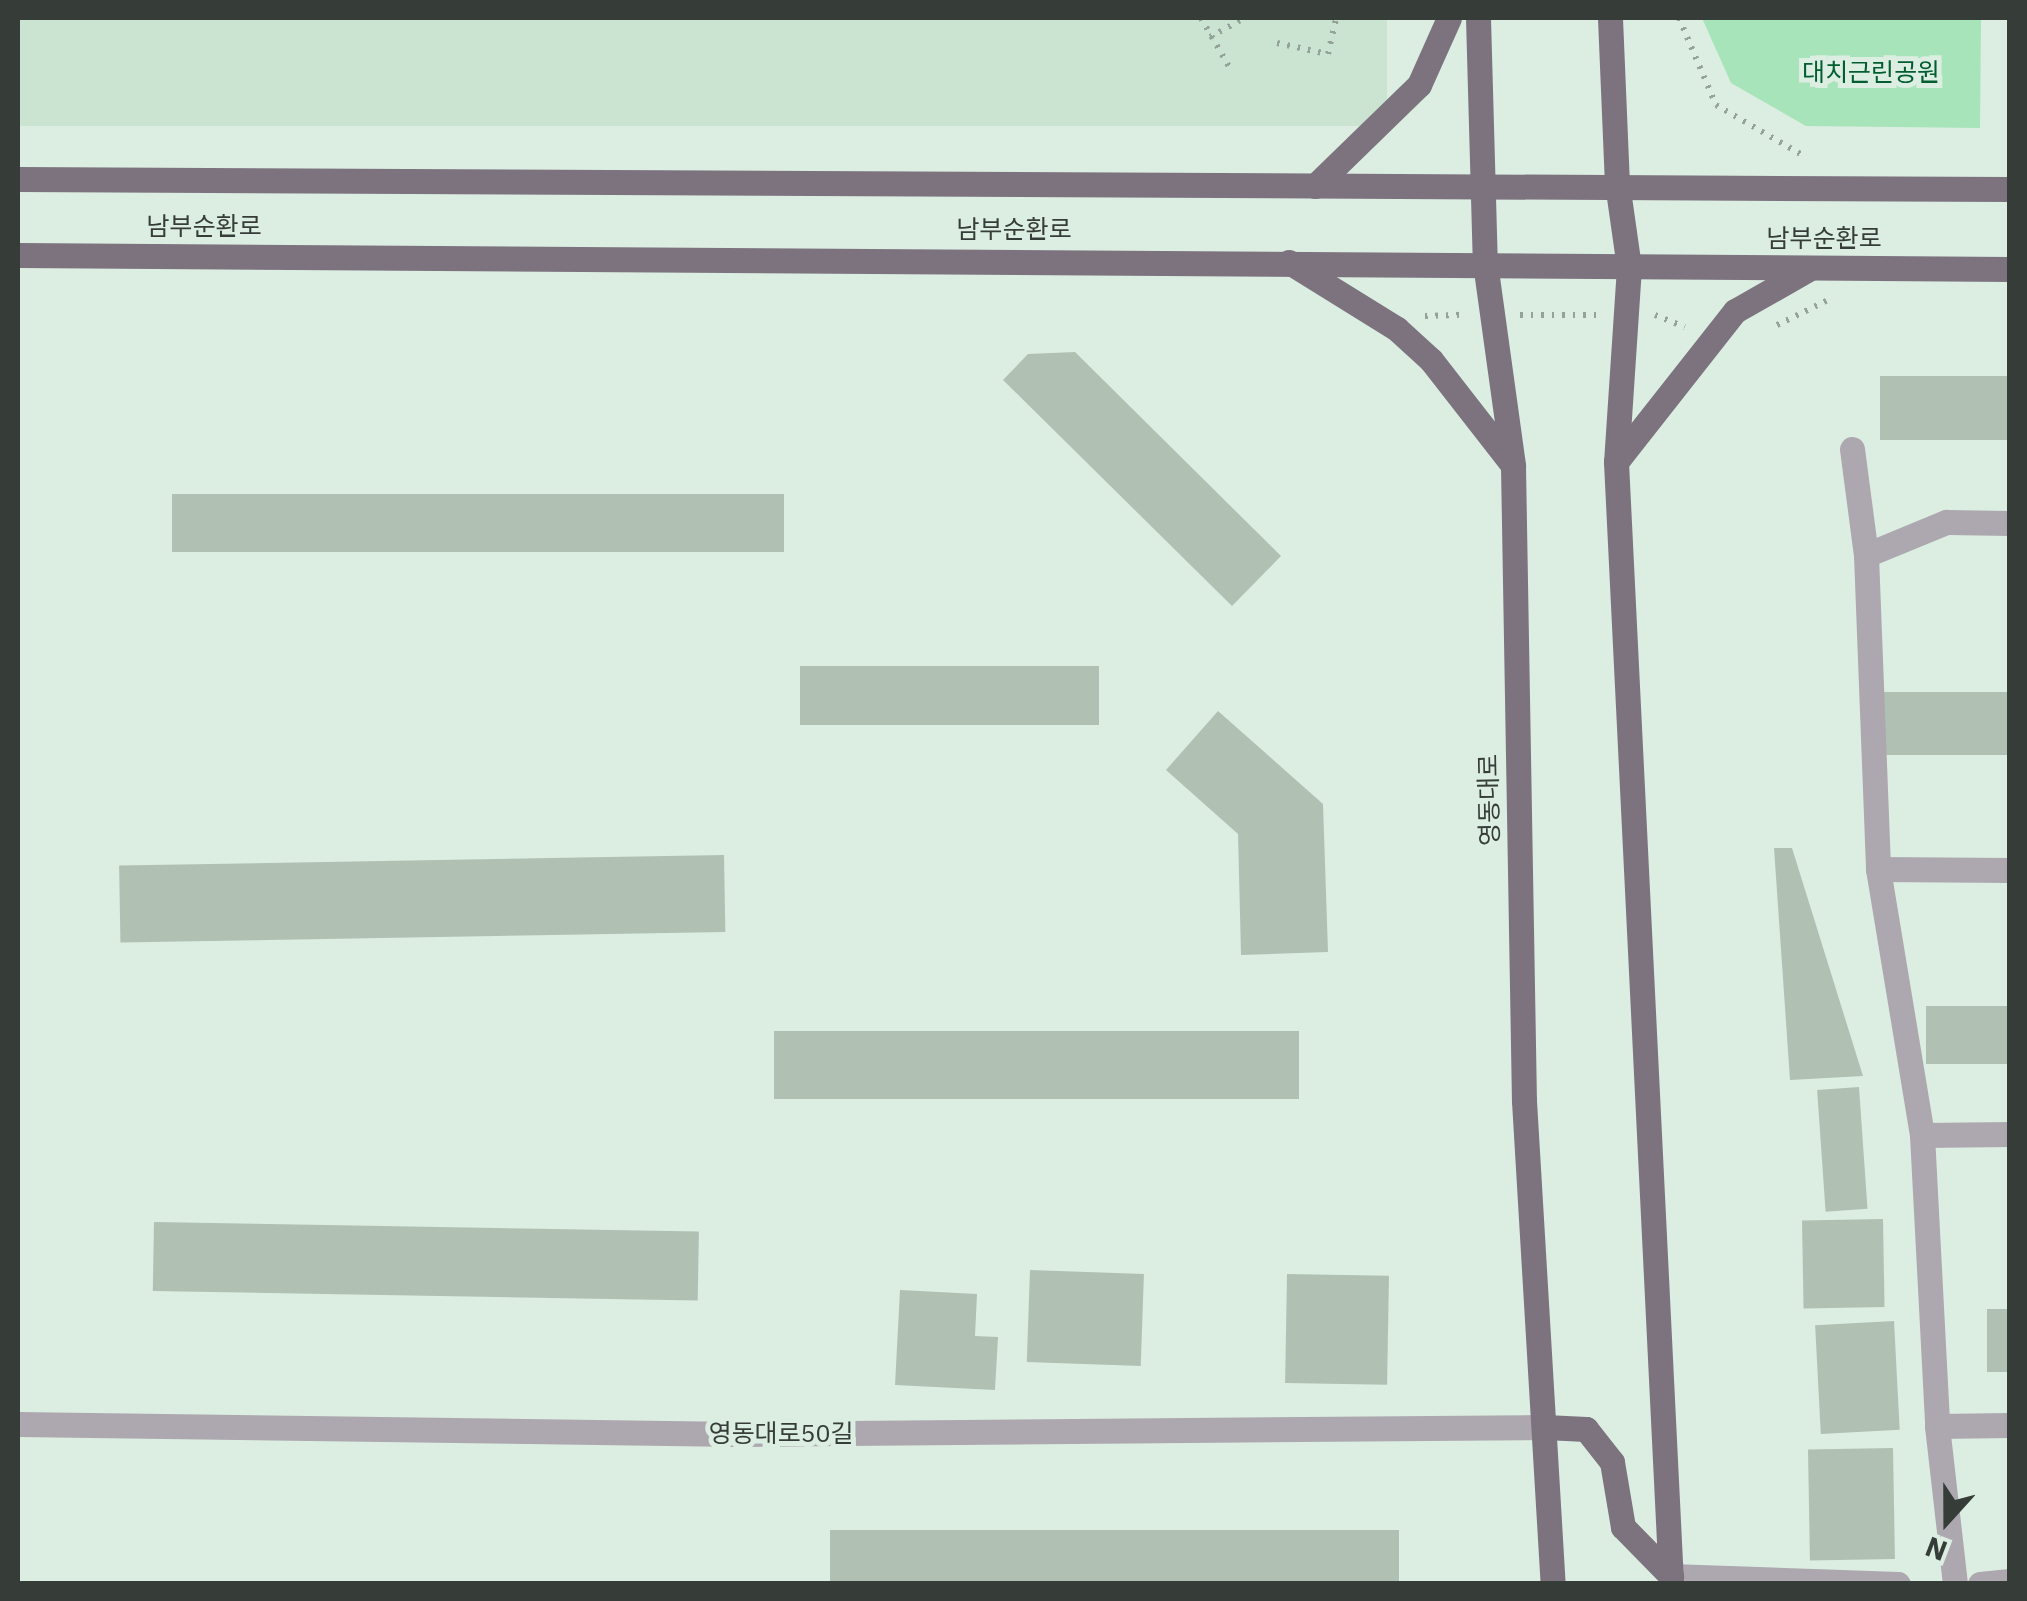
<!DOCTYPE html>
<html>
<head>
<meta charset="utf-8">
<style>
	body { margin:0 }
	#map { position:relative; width:2027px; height:1601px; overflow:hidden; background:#dceee1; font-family:"IBM Plex Sans","Noto Sans KR",sans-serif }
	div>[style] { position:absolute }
	.built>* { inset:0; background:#cbe4d1; transform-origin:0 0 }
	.green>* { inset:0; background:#a7e4ba }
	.building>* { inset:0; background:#b0c1b4; transform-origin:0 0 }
	.path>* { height:6px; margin-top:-3px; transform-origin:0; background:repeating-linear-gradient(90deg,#95a299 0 2.5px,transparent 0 10.5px) }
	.minor>* { height:25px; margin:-12.5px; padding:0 12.5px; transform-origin:12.5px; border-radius:12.5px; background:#ada8af }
	.major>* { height:25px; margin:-12.5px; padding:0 12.5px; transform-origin:12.5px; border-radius:12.5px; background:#7c737f }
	span { translate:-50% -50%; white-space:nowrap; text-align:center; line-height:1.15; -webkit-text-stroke:10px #dceee1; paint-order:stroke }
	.park-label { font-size:25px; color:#025d31 }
	.street-label { font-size:25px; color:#363d38 }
	.frame { position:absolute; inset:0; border:20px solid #363d38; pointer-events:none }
	.north { position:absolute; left:1897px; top:1471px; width:100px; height:100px; -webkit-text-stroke:8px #dceee1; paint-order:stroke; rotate:201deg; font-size:28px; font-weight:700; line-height:40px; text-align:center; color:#363d38 }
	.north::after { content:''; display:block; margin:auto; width:35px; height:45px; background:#363d38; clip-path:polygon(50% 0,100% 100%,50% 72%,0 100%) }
</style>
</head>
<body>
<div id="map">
	<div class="built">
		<i style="left:18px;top:18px;width:1369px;height:108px"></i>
	</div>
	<div class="green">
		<i style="clip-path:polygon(1702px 18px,1981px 18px,1980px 128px,1806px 126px,1731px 83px)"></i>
	</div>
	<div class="building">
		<i style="clip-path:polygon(1075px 352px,1281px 556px,1232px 606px,1003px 380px,1028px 354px)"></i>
		<i style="left:2010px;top:376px;width:64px;height:130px;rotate:90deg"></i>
		<i style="left:172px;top:494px;width:612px;height:58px"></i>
		<i style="left:800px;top:666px;width:299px;height:59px"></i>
		<i style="left:2010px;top:692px;width:63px;height:131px;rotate:90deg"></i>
		<i style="clip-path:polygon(1218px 711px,1323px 804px,1328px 952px,1241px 955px,1238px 834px,1166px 770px)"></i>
		<i style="clip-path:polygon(1774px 848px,1792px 848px,1863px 1076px,1790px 1080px)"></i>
		<i style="left:724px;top:855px;width:77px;height:605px;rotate:89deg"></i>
		<i style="left:2010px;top:1006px;width:58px;height:84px;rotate:90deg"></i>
		<i style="left:774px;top:1031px;width:525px;height:68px"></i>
		<i style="left:1859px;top:1087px;width:122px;height:42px;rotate:86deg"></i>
		<i style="left:1883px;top:1219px;width:88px;height:81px;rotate:89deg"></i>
		<i style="left:154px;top:1222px;width:545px;height:69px;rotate:1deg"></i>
		<i style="left:1030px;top:1270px;width:114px;height:92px;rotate:2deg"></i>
		<i style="left:1287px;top:1274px;width:102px;height:109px;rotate:1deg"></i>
		<i style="clip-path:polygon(900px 1290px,977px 1294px,975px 1336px,998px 1337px,995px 1390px,895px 1385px)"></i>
		<i style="left:1987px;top:1309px;width:23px;height:63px"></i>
		<i style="left:1894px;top:1321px;width:109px;height:79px;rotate:87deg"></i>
		<i style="left:1893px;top:1448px;width:111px;height:85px;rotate:89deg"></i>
		<i style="left:830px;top:1530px;width:569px;height:54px"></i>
	</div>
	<div class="path">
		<i style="left:1201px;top:18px;width:62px;rotate:60.1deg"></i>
		<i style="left:1679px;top:18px;width:95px;rotate:67deg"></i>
		<i style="left:1716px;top:105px;width:102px;rotate:30.1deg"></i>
		<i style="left:1210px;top:37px;width:39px;rotate:-29deg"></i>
		<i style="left:1277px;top:43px;width:52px;rotate:12.2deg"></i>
		<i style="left:1328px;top:54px;width:37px;rotate:-77deg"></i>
		<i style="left:1520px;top:315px;width:78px"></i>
		<i style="left:1655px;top:315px;width:32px;rotate:22deg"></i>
		<i style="left:1425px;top:316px;width:38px;rotate:-2deg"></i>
		<i style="left:1777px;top:325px;width:57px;rotate:-26.1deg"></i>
	</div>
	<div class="minor">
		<i style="left:1852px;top:449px;width:107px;rotate:82.5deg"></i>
		<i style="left:1866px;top:555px;width:314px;rotate:87.8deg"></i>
		<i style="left:1878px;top:869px;width:270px;rotate:80.6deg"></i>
		<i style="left:1922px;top:1135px;width:291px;rotate:87deg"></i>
		<i style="left:1937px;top:1426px;width:159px;rotate:83.5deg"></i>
		<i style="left:1866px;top:555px;width:87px;rotate:-22.4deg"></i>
		<i style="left:1946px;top:522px;width:64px;rotate:0.9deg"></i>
		<i style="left:1878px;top:869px;width:132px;rotate:0.4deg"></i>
		<i style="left:1922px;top:1135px;width:88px;rotate:-0.7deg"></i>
		<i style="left:18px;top:1424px;width:720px;rotate:0.8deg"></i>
		<i style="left:738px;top:1434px;width:807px;rotate:-0.5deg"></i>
		<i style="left:1937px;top:1426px;width:73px;rotate:-0.8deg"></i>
		<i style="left:1671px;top:1576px;width:227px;rotate:2deg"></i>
		<i style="left:1980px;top:1584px;width:30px;rotate:-6deg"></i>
	</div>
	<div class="major">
		<i style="left:1478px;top:18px;width:245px;rotate:88.4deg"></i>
		<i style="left:1485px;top:263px;width:205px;rotate:82.1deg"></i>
		<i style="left:1513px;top:466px;width:635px;rotate:89.01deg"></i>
		<i style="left:1524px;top:1101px;width:484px;rotate:86.6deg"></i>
		<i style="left:1610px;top:18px;width:165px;rotate:87.6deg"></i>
		<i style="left:1617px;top:183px;width:85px;rotate:81.9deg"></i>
		<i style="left:1629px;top:267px;width:195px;rotate:93.8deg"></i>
		<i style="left:1616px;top:462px;width:1123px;rotate:87.19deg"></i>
		<i style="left:18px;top:179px;width:1992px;rotate:0.29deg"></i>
		<i style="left:1315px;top:186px;width:145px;rotate:-44.2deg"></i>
		<i style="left:1419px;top:85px;width:73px;rotate:-65.9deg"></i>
		<i style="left:18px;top:255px;width:1992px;rotate:0.4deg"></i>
		<i style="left:1289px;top:262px;width:127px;rotate:31.8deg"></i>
		<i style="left:1397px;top:329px;width:46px;rotate:42.4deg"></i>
		<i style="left:1431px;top:360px;width:132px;rotate:52.1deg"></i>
		<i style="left:1616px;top:462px;width:192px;rotate:-51.8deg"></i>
		<i style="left:1735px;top:311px;width:83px;rotate:-29.7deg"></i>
		<i style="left:1545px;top:1427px;width:41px;rotate:2.8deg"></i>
		<i style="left:1586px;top:1429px;width:42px;rotate:51.8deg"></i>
		<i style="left:1612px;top:1462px;width:66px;rotate:80.4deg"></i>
		<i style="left:1623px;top:1527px;width:69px;rotate:45.6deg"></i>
	</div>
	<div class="park-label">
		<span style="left:1871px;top:72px">대치근린공원</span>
	</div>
	<div class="street-label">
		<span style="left:204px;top:226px">남부순환로</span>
		<span style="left:1014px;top:229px">남부순환로</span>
		<span style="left:1824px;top:238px">남부순환로</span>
		<span style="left:1489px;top:800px;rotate:-91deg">영동대로</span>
		<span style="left:781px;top:1433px">영동대로50길</span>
	</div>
	<div class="frame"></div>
	<div class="north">N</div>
</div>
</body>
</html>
